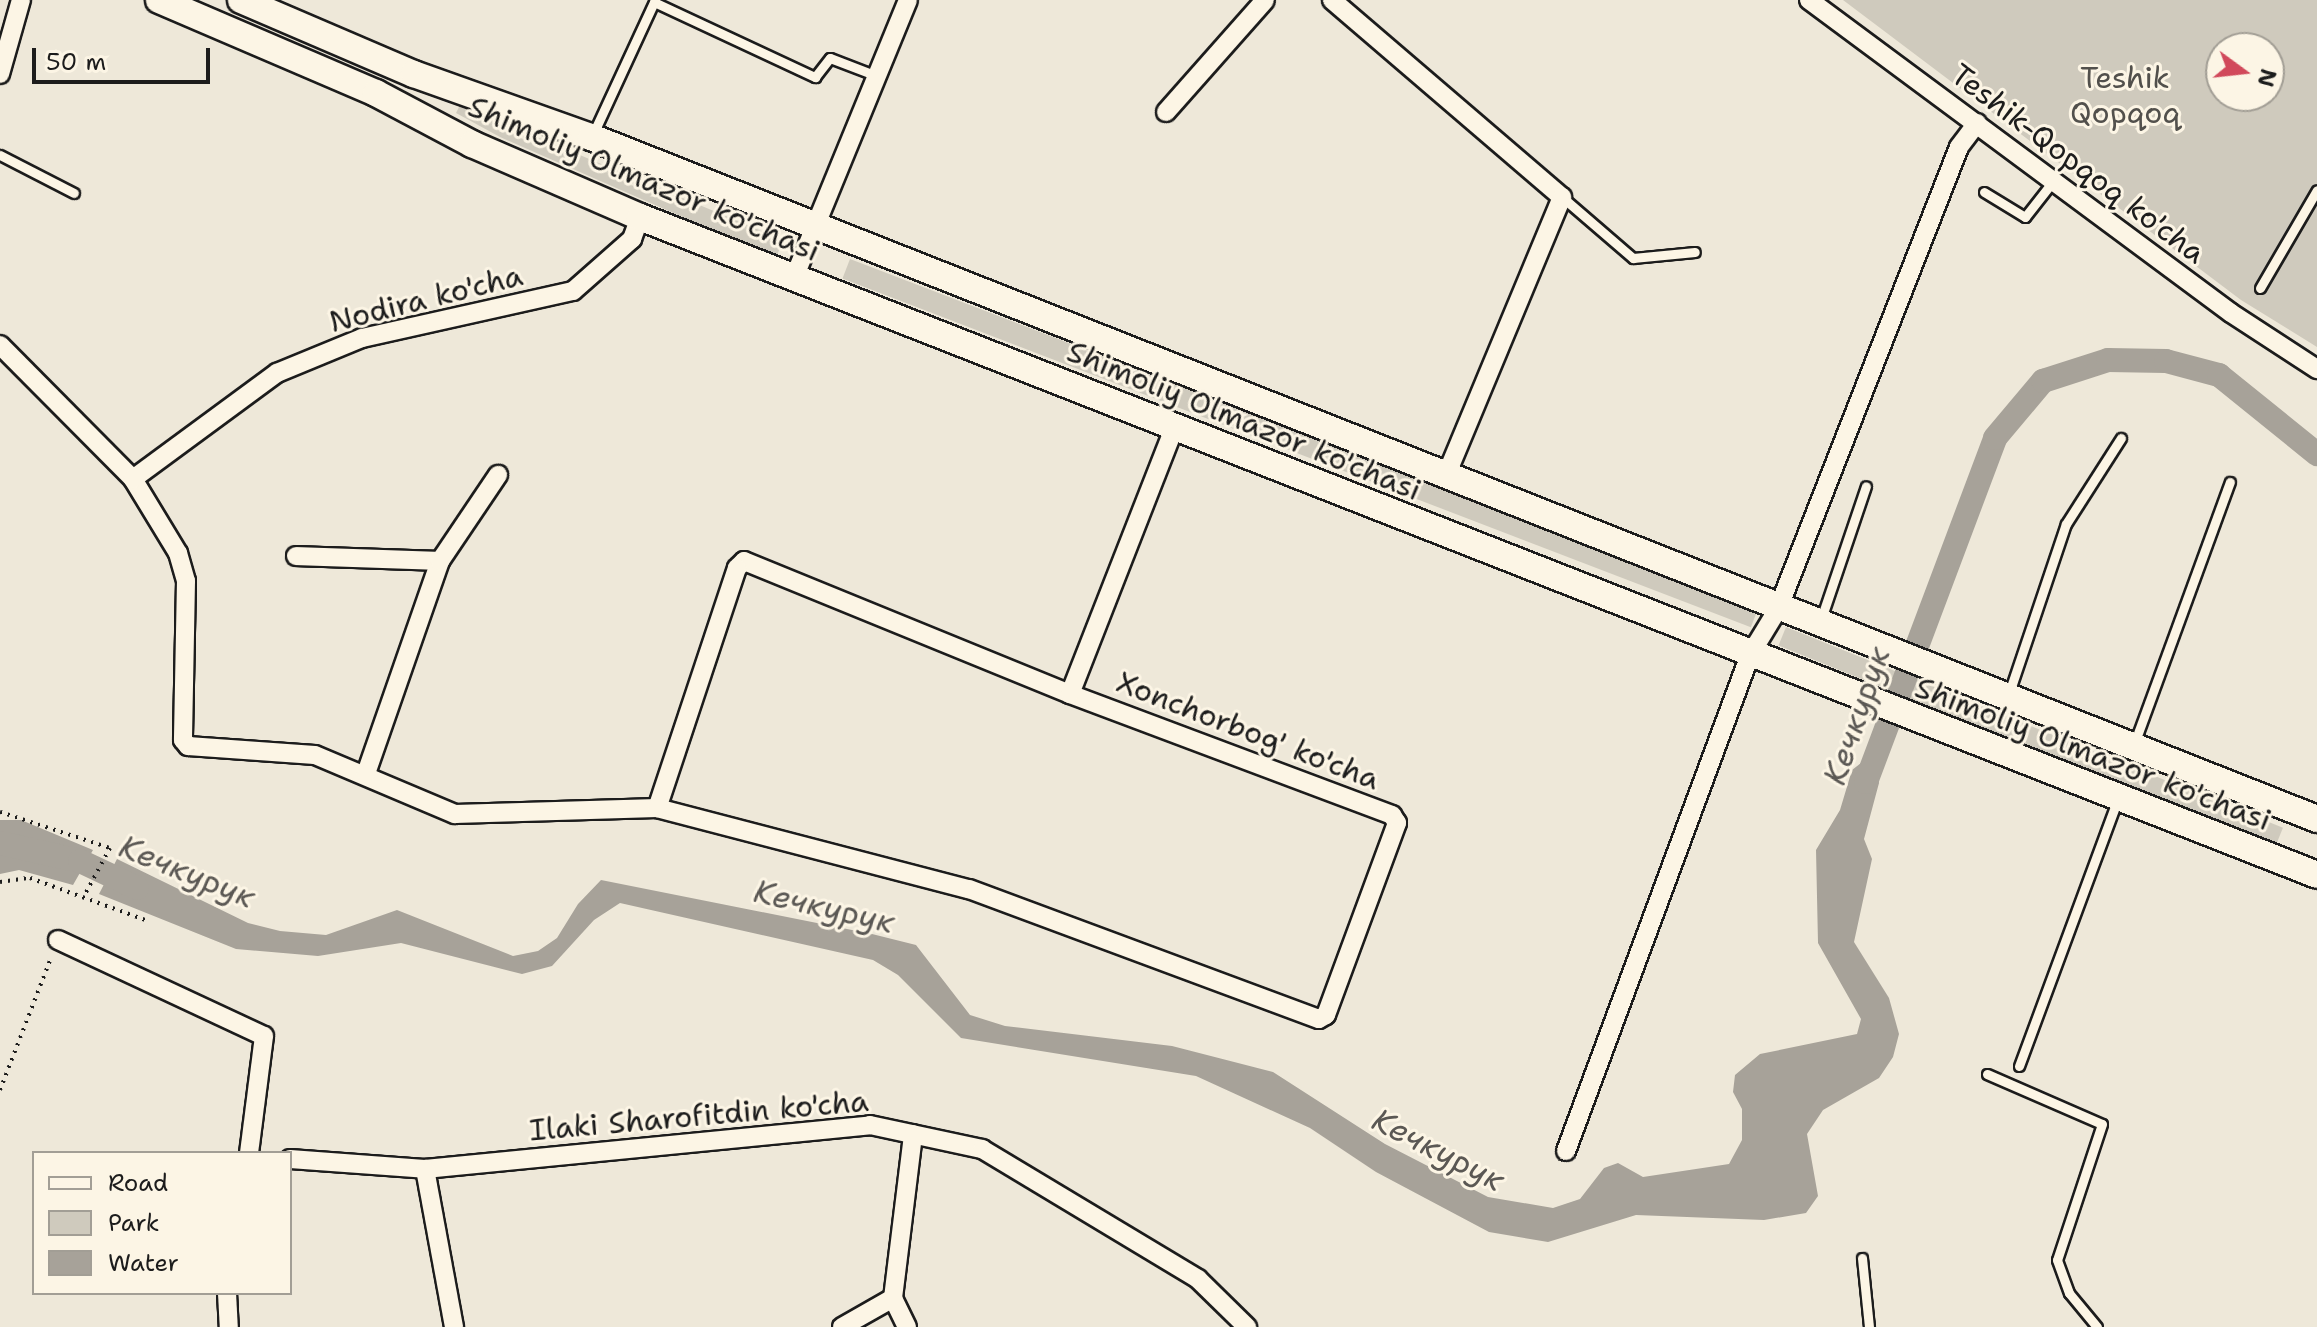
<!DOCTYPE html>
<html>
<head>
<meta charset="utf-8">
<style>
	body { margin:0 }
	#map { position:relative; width:2317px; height:1327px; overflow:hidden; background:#eee8d9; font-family:"Shantell Sans",sans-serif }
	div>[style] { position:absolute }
	.green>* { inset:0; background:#cfcabd; transform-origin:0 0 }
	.water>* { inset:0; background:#a7a299 }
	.canal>* { height:24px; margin:-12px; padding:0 12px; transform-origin:12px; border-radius:12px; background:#a7a299 }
	.path>* { height:4px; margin-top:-2px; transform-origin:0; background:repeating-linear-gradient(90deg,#1c1c1c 0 2px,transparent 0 8px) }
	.roads { filter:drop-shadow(2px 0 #1c1c1c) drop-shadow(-2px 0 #1c1c1c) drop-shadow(0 2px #1c1c1c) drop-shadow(0 -2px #1c1c1c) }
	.service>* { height:9px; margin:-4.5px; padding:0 4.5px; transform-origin:4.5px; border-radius:4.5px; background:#fcf5e5 }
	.minor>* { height:18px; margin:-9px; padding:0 9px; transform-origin:9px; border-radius:9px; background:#fcf5e5 }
	.secondary>* { height:26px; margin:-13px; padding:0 13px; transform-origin:13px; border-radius:13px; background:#fcf5e5 }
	span { translate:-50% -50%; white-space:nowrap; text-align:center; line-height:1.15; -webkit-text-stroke:6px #fcf5e5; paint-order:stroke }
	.park-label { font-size:30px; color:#52504c }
	.street-label { font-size:30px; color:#1c1c1c }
	.water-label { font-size:32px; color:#5b5854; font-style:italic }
	.legend { position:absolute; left:32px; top:1151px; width:260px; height:144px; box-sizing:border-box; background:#fcf5e5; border:2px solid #a29e95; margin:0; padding:10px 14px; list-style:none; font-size:24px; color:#1c1c1c }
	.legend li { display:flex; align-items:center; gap:16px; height:40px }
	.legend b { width:40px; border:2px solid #a29e95 }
	.north { position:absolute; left:2205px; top:32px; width:80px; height:80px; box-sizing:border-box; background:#fcf5e5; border:2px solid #a29e95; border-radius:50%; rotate:105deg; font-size:22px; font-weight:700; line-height:32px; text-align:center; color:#1c1c1c }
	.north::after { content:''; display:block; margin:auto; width:28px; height:36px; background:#d1495b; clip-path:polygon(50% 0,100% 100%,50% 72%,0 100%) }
	.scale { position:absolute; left:32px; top:48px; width:178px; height:36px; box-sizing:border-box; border:4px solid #1c1c1c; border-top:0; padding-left:10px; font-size:24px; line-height:28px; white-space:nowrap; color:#1c1c1c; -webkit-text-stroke:6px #fcf5e5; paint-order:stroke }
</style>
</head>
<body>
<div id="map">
	<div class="green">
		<i style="clip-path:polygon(evenodd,1843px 0,2317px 0,2317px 347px,2241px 300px,1843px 0,2221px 48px,2269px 48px,2269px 96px,2221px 96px,2221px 48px)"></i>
		<i style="clip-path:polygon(460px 105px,783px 240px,776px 258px,500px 137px,456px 113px)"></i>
		<i style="left:850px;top:259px;width:973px;height:21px;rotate:21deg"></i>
		<i style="left:1786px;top:627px;width:536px;height:20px;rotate:22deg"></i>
	</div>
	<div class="water">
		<i style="clip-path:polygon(1874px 753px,1879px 783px,1864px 839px,1872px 859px,1854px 942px,1889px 998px,1899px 1034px,1893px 1057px,1879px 1078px,1823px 1110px,1807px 1134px,1818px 1196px,1806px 1213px,1764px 1220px,1636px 1215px,1548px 1242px,1489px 1232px,1376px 1172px,1310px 1128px,1196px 1076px,961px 1038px,898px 975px,873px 960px,620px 903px,594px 920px,552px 966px,522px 974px,401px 943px,318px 956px,236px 949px,99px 894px,117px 859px,248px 923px,280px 931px,326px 935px,397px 910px,513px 956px,538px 951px,557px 938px,578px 904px,601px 880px,872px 934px,916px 945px,970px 1015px,1005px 1026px,1172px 1046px,1273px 1072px,1385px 1144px,1488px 1197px,1553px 1208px,1580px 1199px,1604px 1168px,1618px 1163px,1643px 1177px,1729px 1164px,1742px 1140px,1742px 1109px,1733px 1092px,1735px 1075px,1760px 1054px,1857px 1034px,1861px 1019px,1818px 943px,1816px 850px,1840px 810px,1852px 770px)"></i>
		<i style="clip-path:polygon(0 820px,21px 820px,93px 850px,73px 885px,19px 870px,0 874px)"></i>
	</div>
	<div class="canal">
		<i style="left:1866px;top:782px;width:367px;rotate:-69.4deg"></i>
		<i style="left:1995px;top:438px;width:75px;rotate:-49.9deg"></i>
		<i style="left:2043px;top:381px;width:68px;rotate:-17.9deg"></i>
		<i style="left:2108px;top:360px;width:58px;rotate:1deg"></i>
		<i style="left:2166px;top:361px;width:55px;rotate:14.8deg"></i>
		<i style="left:2219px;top:375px;width:126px;rotate:38.9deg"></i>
		<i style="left:0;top:843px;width:82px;rotate:12.7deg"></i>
		<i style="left:80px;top:861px;width:63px;rotate:25.3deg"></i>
	</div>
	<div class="path">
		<i style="left:0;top:812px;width:116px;rotate:18.1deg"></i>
		<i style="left:110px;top:848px;width:55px;rotate:118.4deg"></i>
		<i style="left:0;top:882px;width:30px;rotate:-8deg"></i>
		<i style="left:30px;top:878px;width:126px;rotate:20deg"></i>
		<i style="left:0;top:1090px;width:142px;rotate:-68.9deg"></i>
	</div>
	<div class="roads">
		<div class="service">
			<i style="left:593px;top:134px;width:145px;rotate:-65.2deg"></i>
			<i style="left:654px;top:2px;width:178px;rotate:25deg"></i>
			<i style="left:815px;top:77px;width:24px;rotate:-52deg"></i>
			<i style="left:830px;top:58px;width:50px;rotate:21deg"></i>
			<i style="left:0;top:155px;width:83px;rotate:27.2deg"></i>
			<i style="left:1984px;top:192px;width:48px;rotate:31.4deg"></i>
			<i style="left:2025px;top:217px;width:47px;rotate:-51.9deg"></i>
			<i style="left:1562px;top:197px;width:94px;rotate:40.7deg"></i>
			<i style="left:1633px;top:258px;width:62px;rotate:-5.5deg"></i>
			<i style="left:2260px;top:288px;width:113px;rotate:-59.8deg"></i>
			<i style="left:1821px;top:619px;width:140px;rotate:-71.3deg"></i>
			<i style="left:2009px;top:693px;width:178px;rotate:-71.4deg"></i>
			<i style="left:2066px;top:524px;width:102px;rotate:-57.4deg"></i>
			<i style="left:2134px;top:744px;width:279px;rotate:-69.9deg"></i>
			<i style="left:2019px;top:1066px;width:283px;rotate:-69.7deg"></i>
			<i style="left:1987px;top:1074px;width:125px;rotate:23.5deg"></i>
			<i style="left:2102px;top:1124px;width:143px;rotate:108.3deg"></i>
			<i style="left:2057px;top:1260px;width:35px;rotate:70deg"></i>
			<i style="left:2069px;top:1293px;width:44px;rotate:50.5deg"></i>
			<i style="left:1862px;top:1258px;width:69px;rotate:84.2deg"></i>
		</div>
		<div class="minor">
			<i style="left:1332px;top:0;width:303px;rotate:40.6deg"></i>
			<i style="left:1562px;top:197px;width:304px;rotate:112.6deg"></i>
			<i style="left:1809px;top:0;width:525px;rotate:36.56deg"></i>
			<i style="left:2231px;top:313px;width:103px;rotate:33.1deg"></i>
			<i style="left:0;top:74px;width:77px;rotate:-74.2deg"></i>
			<i style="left:1166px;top:112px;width:149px;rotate:-48.5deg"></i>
			<i style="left:794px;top:278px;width:300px;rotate:-67.7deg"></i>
			<i style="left:0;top:345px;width:189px;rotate:45.2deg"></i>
			<i style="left:133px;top:479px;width:87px;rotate:58.7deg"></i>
			<i style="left:178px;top:553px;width:29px;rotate:74deg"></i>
			<i style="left:186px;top:581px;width:159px;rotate:91.1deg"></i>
			<i style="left:183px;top:740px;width:8px;rotate:50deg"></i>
			<i style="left:188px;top:746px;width:127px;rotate:4.1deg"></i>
			<i style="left:315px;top:755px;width:152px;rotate:22.9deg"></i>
			<i style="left:455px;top:814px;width:202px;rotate:-1.7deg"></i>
			<i style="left:657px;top:808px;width:322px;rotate:14.6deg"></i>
			<i style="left:969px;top:889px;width:373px;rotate:20.4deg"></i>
			<i style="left:1319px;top:1019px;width:8px;rotate:-30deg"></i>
			<i style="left:1326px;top:1015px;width:205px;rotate:-69.7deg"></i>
			<i style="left:1397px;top:823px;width:9px;rotate:-122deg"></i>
			<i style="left:1392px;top:815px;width:344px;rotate:-159.4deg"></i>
			<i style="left:1070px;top:694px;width:352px;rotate:-157.8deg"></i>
			<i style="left:744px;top:561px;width:10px;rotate:135deg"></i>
			<i style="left:737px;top:568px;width:253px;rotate:108.4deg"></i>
			<i style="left:133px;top:479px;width:179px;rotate:-36.4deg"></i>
			<i style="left:277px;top:373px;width:92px;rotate:-22.4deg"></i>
			<i style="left:362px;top:338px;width:216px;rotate:-12.6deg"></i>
			<i style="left:573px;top:291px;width:79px;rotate:-41.4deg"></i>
			<i style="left:632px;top:239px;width:23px;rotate:-70deg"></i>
			<i style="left:296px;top:556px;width:144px;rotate:2deg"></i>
			<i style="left:440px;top:561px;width:225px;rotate:109.2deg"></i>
			<i style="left:440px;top:561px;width:104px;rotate:-56deg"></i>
			<i style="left:1070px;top:694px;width:286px;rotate:-68.6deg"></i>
			<i style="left:58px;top:940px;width:227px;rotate:25deg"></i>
			<i style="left:264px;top:1036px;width:118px;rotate:97.3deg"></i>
			<i style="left:1566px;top:1151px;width:529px;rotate:-69.65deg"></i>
			<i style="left:1750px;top:655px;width:54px;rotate:-58.7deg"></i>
			<i style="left:1778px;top:609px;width:496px;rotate:-68.6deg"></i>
			<i style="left:1959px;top:147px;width:30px;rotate:-53deg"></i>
			<i style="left:290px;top:1159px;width:135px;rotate:4.2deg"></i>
			<i style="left:425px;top:1169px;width:447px;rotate:-5.6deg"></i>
			<i style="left:870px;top:1125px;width:115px;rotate:12.1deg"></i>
			<i style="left:982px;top:1149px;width:252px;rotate:31deg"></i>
			<i style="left:1198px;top:1279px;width:69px;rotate:44.4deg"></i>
			<i style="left:425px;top:1169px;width:161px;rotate:79.6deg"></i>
			<i style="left:227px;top:1293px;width:34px;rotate:87deg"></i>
			<i style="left:842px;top:1327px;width:59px;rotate:-29.6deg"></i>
			<i style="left:907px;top:1327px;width:32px;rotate:-116deg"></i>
			<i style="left:893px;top:1298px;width:165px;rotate:-83deg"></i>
		</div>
		<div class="secondary">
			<i style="left:159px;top:0;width:236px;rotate:23.2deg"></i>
			<i style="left:376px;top:93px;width:109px;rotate:28deg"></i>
			<i style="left:472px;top:144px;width:183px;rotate:23.5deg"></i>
			<i style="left:640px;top:217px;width:1801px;rotate:21.42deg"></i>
			<i style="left:241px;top:0;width:188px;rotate:23.2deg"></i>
			<i style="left:414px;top:74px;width:188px;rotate:19.6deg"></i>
			<i style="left:591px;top:137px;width:1856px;rotate:21.56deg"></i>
		</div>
	</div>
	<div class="park-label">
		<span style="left:2125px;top:95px">Teshik<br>Qopqoq</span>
	</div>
	<div class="street-label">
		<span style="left:2078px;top:164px;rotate:37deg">Teshik-Qopqoq ko'cha</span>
		<span style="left:644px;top:179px;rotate:23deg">Shimoliy Olmazor ko'chasi</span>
		<span style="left:426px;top:299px;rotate:-14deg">Nodira ko'cha</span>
		<span style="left:1244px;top:421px;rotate:22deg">Shimoliy Olmazor ko'chasi</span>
		<span style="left:1248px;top:731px;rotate:21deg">Xonchorbog' ko'cha</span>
		<span style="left:2093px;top:754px;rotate:21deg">Shimoliy Olmazor ko'chasi</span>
		<span style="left:699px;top:1116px;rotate:-5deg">Ilaki Sharofitdin ko'cha</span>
	</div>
	<div class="water-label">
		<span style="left:1857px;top:716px;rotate:-71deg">Кечкурук</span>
		<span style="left:187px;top:872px;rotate:22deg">Кечкурук</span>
		<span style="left:824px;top:907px;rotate:13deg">Кечкурук</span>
		<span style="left:1438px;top:1150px;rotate:27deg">Кечкурук</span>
	</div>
	<ul class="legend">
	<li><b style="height:10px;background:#fcf5e5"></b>Road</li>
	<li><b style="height:22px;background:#cfcabd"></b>Park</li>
	<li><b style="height:22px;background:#a7a299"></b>Water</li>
	</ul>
	<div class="north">N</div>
	<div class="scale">50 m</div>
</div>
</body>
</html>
